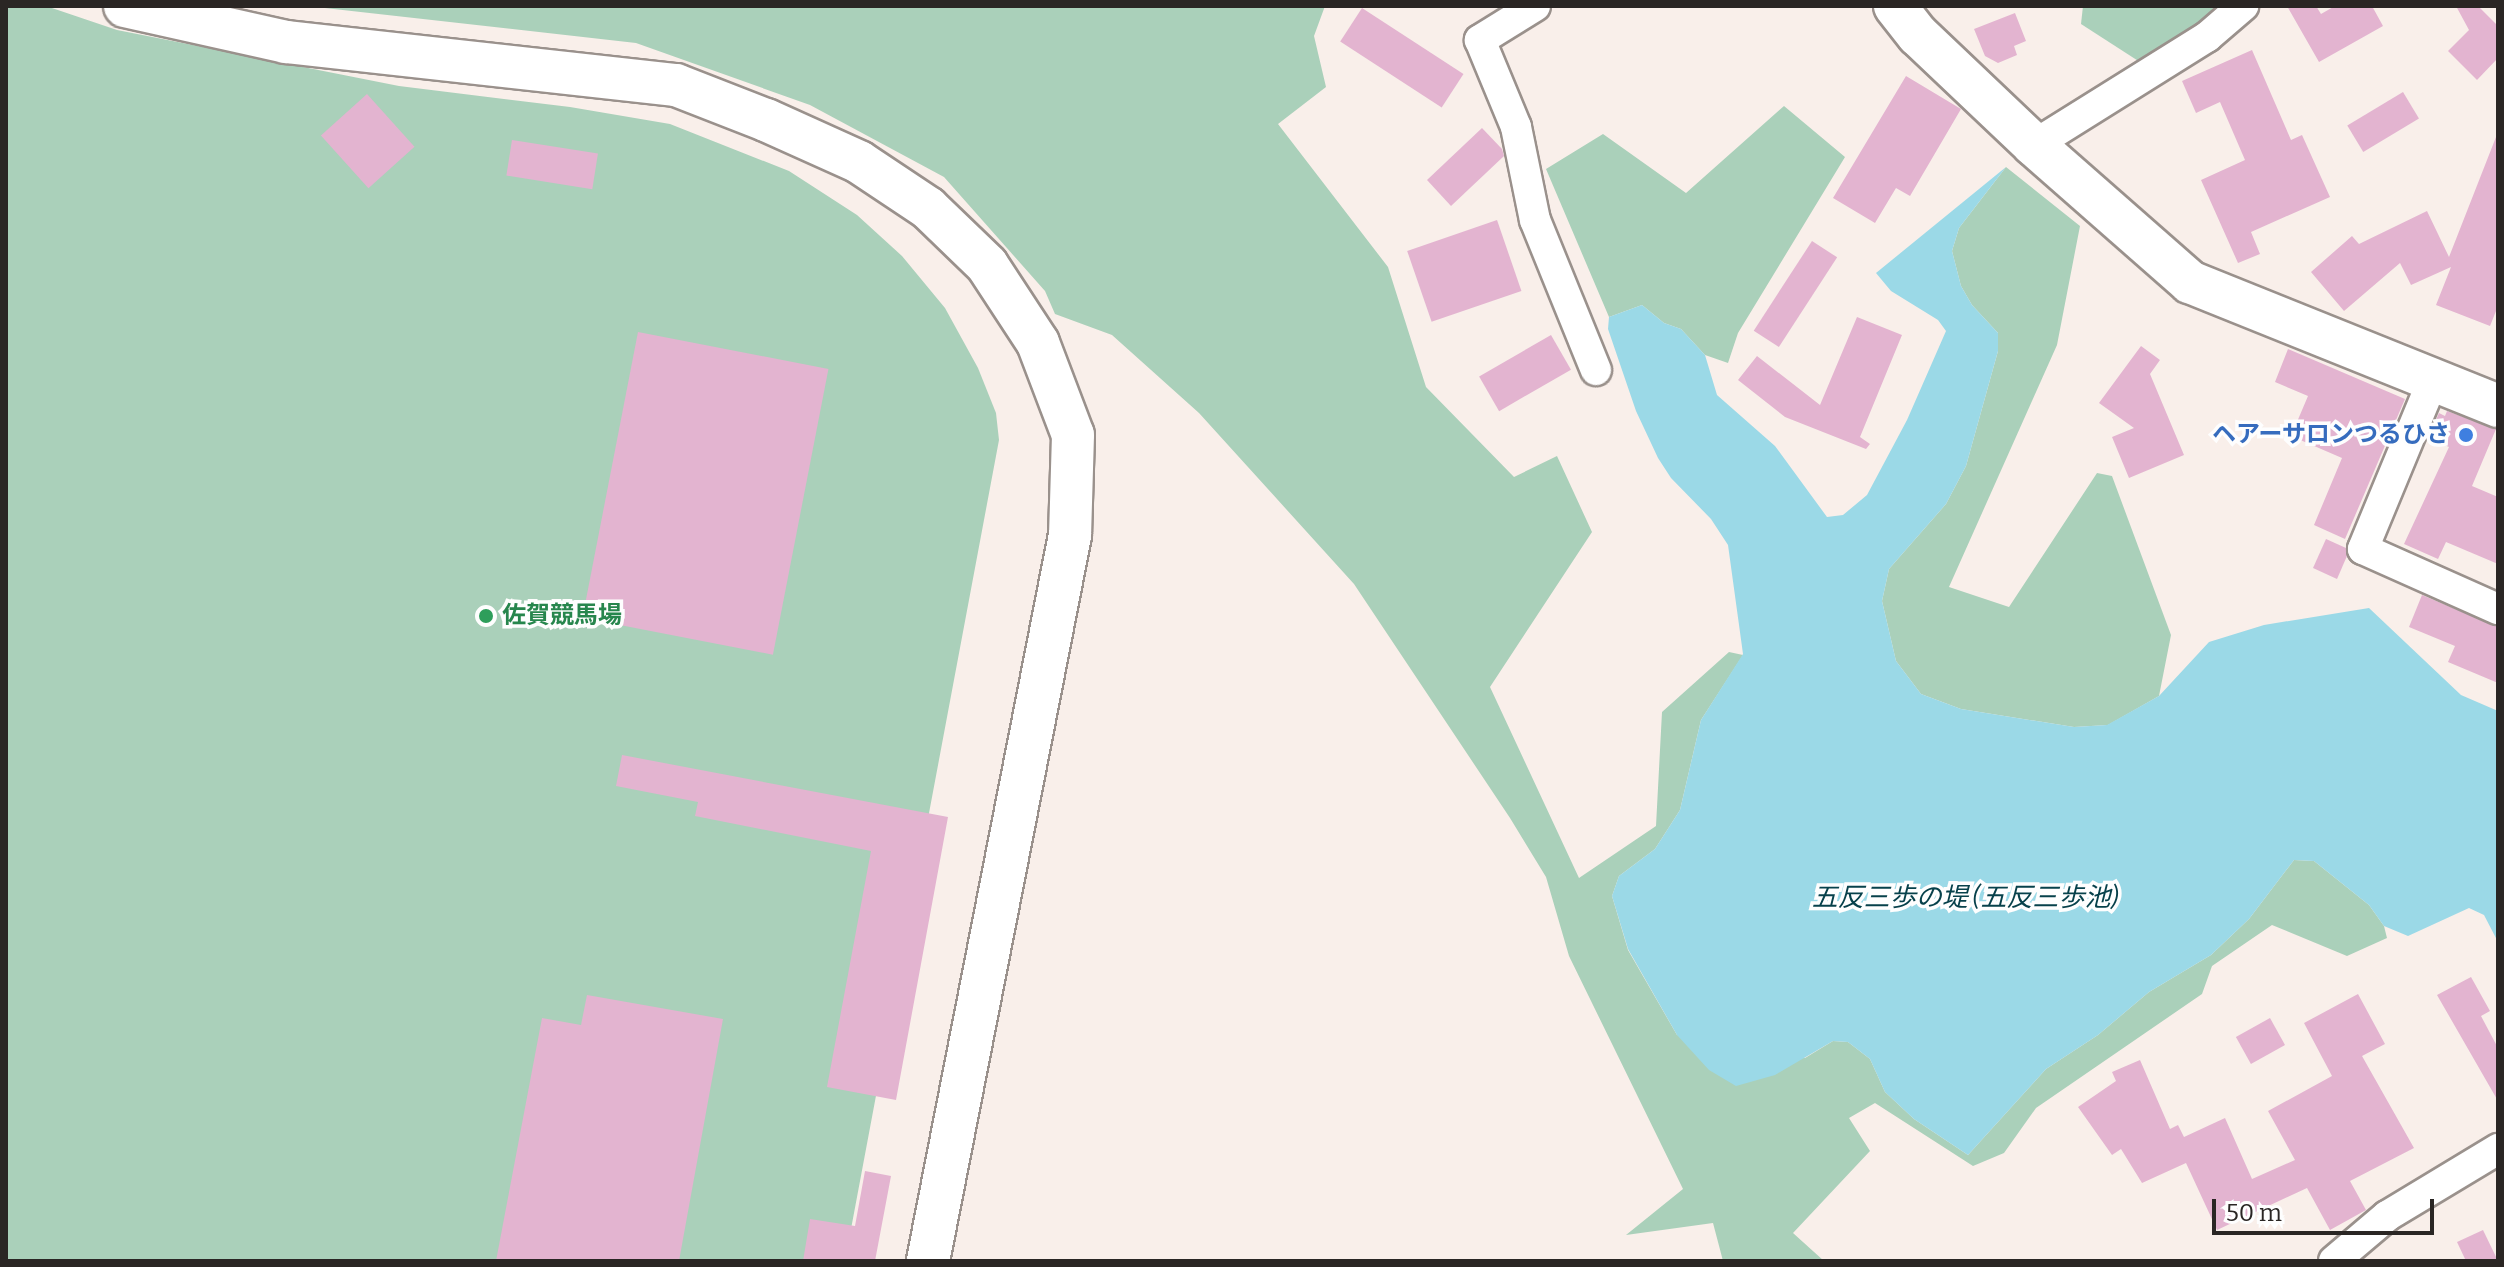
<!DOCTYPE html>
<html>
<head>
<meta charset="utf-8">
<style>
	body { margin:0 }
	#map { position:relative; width:2504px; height:1267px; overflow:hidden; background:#f9efea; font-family:Bitter,"Noto Sans JP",serif }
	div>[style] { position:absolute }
	.green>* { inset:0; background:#aad0ba }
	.water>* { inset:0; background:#9bd9e7 }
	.building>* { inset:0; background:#e3b4d0; transform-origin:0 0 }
	.roads { filter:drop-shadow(2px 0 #9a918c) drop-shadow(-2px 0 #9a918c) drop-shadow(0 2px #9a918c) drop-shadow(0 -2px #9a918c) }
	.street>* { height:30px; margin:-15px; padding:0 15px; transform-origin:15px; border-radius:15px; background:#fff }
	.secondary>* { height:42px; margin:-21px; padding:0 21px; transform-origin:21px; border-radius:21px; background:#fff }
	.dots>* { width:22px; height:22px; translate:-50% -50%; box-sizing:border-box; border:4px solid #fefefe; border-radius:50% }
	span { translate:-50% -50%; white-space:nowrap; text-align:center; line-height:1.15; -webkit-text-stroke:7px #fefefe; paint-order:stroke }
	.shop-label { font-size:24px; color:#366cbe; font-weight:700 }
	.right { translate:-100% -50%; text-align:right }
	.leisure-label { font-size:24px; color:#27864d; font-weight:700 }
	.left { translate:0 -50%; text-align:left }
	.water-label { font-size:26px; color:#07414b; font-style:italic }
	.frame { position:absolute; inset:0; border:8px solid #2a2624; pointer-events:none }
	.scale { position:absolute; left:2212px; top:1199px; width:222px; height:36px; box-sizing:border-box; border:4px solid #2a2624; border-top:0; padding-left:10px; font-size:24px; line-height:28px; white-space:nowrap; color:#2a2624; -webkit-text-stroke:6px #fefefe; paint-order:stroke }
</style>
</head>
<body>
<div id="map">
	<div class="green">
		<i style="clip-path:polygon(6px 6px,46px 6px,117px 30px,399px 86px,570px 107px,670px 124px,789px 171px,857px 215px,902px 256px,945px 308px,978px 368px,996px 413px,999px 440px,845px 1261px,6px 1261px)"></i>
		<i style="clip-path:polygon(307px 6px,1325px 6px,1314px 36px,1326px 87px,1278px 124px,1388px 267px,1426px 387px,1514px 477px,1557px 456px,1592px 532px,1490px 687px,1579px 878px,1656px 826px,1662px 712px,1729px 652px,1743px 655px,1701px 720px,1680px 810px,1655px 849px,1619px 876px,1612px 896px,1628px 950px,1677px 1035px,1805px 1058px,1833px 1041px,1848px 1042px,1870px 1059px,1885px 1092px,1914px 1119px,1968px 1155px,2046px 1069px,2098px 1035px,2149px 992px,2211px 955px,2249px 919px,2294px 860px,2314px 861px,2369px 905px,2384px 926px,2387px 938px,2347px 956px,2272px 925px,2212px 966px,2202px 994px,2036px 1108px,2004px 1153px,1973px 1166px,1875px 1103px,1849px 1118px,1870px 1151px,1793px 1233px,1824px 1261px,1723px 1261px,1713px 1223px,1626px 1235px,1683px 1189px,1569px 956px,1546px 877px,1510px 818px,1354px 584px,1199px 413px,1112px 335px,1055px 314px,1045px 291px,944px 177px,810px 105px,636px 43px)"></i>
		<i style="clip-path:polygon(2083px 6px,2221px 6px,2143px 64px,2081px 24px)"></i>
		<i style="clip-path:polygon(1784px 106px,1845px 157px,1738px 333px,1728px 363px,1705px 355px,1681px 329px,1664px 323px,1642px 305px,1609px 317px,1546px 169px,1603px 134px,1686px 193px)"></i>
		<i style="clip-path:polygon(2006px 167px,2080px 226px,2057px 345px,1949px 587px,2009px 607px,2097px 473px,2112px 476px,2171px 635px,2159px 696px,2108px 725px,2074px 727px,1961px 709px,1921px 694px,1896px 661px,1882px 601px,1889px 569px,1946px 504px,1966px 466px,1998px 351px,1998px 333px,1972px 305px,1961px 286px,1952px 251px,1959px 228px)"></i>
	</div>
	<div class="water">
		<i style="clip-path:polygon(2006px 167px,1959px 228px,1952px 251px,1961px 286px,1972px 305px,1998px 333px,1998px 351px,1966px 466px,1946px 504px,1889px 569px,1882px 601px,1896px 661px,1921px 694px,1961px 709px,2074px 727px,2107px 725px,2159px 696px,2209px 642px,2264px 625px,2369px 608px,2461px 695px,2498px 711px,2498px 942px,2484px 915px,2469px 908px,2408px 936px,2384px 926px,2369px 905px,2314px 861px,2294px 860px,2249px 919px,2211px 955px,2149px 992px,2098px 1035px,2046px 1069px,1968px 1155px,1914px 1119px,1885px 1092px,1870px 1059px,1848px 1042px,1833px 1041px,1775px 1075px,1736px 1086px,1709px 1070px,1677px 1035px,1628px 949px,1612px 896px,1619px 876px,1655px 849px,1680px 810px,1701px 720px,1743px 654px,1728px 545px,1711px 519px,1671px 478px,1658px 458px,1636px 411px,1608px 329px,1609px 317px,1642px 305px,1664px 323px,1681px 329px,1705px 355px,1717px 395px,1775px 446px,1827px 517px,1843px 515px,1867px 495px,1907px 420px,1946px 331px,1938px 320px,1891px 291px,1876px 273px)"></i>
	</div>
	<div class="building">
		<i style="clip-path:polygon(2287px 6px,2316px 6px,2321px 14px,2335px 6px,2372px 6px,2383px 26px,2319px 62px)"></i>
		<i style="clip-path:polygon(2456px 6px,2478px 6px,2498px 26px,2498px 58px,2477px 80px,2448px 51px,2469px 30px)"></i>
		<i style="left:1362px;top:8px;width:121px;height:40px;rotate:33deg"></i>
		<i style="clip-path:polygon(2015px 13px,2026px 41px,2014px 46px,2017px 55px,1998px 63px,1985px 56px,1974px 29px)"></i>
		<i style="clip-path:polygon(2252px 50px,2291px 140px,2302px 135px,2330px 197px,2251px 232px,2260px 254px,2238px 263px,2201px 180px,2245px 160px,2220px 102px,2196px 113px,2182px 81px)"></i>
		<i style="clip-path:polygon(1906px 76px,1961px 109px,1910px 196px,1896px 188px,1875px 223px,1833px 198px)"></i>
		<i style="left:2403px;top:92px;width:31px;height:65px;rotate:59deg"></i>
		<i style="left:367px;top:94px;width:71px;height:62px;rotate:48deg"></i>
		<i style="clip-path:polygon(1482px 128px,1502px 149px,1504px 156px,1451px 206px,1427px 180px)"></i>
		<i style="clip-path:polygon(2496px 137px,2498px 306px,2490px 326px,2436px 305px,2451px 267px,2411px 285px,2400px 263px,2344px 311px,2311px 272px,2352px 236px,2359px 244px,2427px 211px,2449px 257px)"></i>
		<i style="left:512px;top:140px;width:87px;height:36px;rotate:9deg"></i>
		<i style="left:1497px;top:220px;width:75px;height:95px;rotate:71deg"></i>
		<i style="left:1812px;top:241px;width:30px;height:107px;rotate:33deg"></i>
		<i style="clip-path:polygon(1857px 317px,1902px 335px,1860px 437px,1870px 444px,1866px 449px,1785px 417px,1738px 380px,1757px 356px,1820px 405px)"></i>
		<i style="left:638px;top:332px;width:194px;height:291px;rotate:11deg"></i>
		<i style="left:1551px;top:335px;width:40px;height:83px;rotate:60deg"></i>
		<i style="clip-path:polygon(2141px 346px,2160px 360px,2150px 374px,2184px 455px,2129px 478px,2112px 437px,2134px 428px,2099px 403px)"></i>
		<i style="clip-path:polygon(2288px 349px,2405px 399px,2345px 539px,2314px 525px,2342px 458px,2291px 436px,2308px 396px,2275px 382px)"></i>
		<i style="clip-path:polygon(2447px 411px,2496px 429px,2472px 486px,2498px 497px,2498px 564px,2446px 542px,2438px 559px,2404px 544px,2449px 447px,2428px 438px,2439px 413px,2445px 416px)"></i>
		<i style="clip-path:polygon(2326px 539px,2346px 548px,2347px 556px,2337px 579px,2313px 568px)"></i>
		<i style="clip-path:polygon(2422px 595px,2498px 627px,2498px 683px,2448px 662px,2455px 646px,2409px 627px)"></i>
		<i style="clip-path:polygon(622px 755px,948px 817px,896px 1100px,827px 1087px,871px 851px,695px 816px,698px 802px,616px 786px)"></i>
		<i style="clip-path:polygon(2471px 977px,2490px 1011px,2481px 1016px,2498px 1048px,2498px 1101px,2437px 995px)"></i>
		<i style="clip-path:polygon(2358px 994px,2385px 1044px,2362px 1056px,2414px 1148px,2350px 1181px,2366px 1210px,2330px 1230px,2307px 1188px,2217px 1230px,2186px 1163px,2142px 1183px,2121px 1149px,2112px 1155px,2078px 1107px,2116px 1081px,2112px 1072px,2140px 1060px,2170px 1129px,2178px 1125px,2184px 1137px,2225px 1118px,2252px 1179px,2295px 1160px,2268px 1111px,2332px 1076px,2304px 1023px)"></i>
		<i style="clip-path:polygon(587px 995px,723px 1019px,679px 1261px,496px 1261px,542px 1018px,581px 1025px)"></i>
		<i style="left:2270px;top:1018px;width:31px;height:39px;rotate:61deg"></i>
		<i style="clip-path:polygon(865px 1171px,891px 1176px,875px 1261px,803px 1261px,810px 1219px,855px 1226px)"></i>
		<i style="clip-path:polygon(2483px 1230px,2498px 1261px,2466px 1261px,2457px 1242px)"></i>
	</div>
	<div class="roads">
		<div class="street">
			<i style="left:1535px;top:6px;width:65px;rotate:148.3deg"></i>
			<i style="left:1480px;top:40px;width:94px;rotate:67.5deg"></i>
			<i style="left:1516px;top:127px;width:95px;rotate:78.5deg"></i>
			<i style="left:1535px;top:220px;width:162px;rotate:67.9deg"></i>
			<i style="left:2034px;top:145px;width:204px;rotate:-32deg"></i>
			<i style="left:2207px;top:37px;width:48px;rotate:-40.7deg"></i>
			<i style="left:2433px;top:380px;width:183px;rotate:112.5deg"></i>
			<i style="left:2363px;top:549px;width:148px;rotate:24deg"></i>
			<i style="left:2334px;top:1261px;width:70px;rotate:-40.3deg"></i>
			<i style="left:2387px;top:1216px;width:130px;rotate:-31.1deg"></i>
		</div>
		<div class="secondary">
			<i style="left:125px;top:6px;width:165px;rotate:12.6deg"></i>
			<i style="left:286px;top:42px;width:392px;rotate:6.3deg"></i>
			<i style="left:676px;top:85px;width:97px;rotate:21.3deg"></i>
			<i style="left:766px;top:120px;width:102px;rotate:24.3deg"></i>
			<i style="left:859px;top:162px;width:83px;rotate:33.7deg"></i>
			<i style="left:928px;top:208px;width:82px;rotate:44deg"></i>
			<i style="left:987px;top:265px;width:93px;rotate:56.8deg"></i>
			<i style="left:1038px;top:343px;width:98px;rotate:69.2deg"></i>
			<i style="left:1073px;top:435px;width:100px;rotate:91.7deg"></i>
			<i style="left:1070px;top:535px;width:740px;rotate:101.07deg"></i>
			<i style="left:1895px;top:6px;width:37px;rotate:52deg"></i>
			<i style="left:1918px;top:35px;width:160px;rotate:43.5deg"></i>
			<i style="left:2034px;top:145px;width:208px;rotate:41.3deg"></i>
			<i style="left:2190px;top:282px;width:332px;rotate:21.9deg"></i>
		</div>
	</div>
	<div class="dots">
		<i style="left:2466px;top:435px;background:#3f7fe0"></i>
		<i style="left:486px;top:616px;background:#2e9e5b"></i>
	</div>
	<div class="shop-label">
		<span class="right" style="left:2450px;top:435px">ヘアーサロンつるひさ</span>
	</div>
	<div class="leisure-label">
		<span class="left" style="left:502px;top:616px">佐賀競馬場</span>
	</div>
	<div class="water-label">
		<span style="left:1965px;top:898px">五反三歩の堤 (五反三歩池)</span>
	</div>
	<div class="frame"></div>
	<div class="scale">50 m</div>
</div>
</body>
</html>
